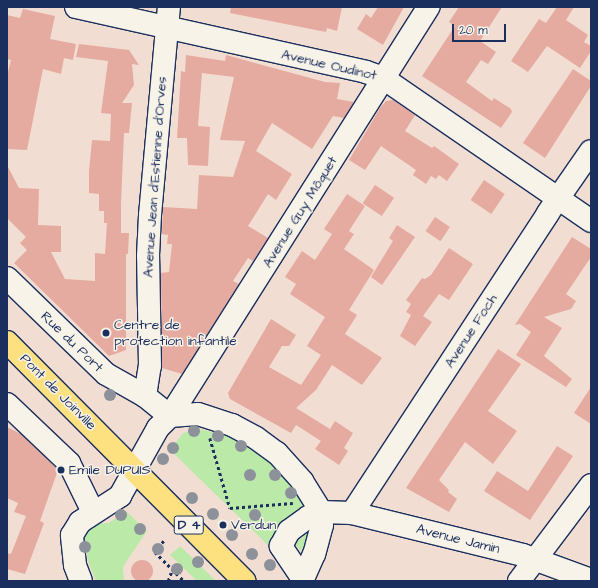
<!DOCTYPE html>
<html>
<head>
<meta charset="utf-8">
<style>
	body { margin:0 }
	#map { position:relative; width:598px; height:588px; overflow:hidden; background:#f2ddd2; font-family:"Architects Daughter",sans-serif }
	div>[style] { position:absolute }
	.green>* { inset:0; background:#bbeaa8 }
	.building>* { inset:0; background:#e5aba0; transform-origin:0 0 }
	.round { border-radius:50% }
	.path>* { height:2.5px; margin-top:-1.25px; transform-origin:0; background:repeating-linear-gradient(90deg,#1b2f5e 0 3px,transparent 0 6px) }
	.roads { filter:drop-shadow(1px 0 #1b2f5e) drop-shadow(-1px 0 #1b2f5e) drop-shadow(0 1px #1b2f5e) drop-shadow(0 -1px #1b2f5e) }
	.minor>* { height:22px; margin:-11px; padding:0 11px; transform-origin:11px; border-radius:11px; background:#f7f3e8 }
	.major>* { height:22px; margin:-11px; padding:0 11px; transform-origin:11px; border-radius:11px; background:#fde080 }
	.trees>* { width:12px; height:12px; margin:-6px; border-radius:50%; background:#8d929a }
	.dots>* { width:11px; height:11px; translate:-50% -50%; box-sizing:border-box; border:2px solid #f7f3e8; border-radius:50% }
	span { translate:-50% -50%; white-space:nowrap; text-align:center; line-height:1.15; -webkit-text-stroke:3px #f7f3e8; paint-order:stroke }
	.shield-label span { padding:1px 3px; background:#f7f3e8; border:1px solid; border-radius:3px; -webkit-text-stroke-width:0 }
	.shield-label { font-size:13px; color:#1b2f5e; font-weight:700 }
	.street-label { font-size:14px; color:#1b2f5e }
	.poi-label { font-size:14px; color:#1b2f5e }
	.left { translate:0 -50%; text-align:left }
	.frame { position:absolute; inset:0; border:8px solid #1b2f5e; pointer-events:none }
	.scale { position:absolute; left:452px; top:24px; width:54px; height:18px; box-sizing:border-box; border:2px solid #1b2f5e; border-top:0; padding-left:5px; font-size:12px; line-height:14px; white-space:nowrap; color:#1b2f5e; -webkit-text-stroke:3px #f7f3e8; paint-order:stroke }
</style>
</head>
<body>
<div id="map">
	<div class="green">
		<i style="clip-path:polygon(199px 429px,236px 438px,271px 461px,300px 499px,305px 513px,276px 553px,170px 450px,183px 433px)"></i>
		<i style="clip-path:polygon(126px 511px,147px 531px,126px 562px,123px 568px,124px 580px,96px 581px,89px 564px,84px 543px,86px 528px,92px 524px,109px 523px)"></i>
		<i style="clip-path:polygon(307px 526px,308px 539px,301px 551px,293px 542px,295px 534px,302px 539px,304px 535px,298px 530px)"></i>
		<i style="clip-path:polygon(180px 546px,216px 581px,197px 581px,170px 555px)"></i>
	</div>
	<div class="building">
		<i style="clip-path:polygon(231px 7px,342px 7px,337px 31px,327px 28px,326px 32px,230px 13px)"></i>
		<i style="clip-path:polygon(378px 7px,404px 7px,383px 45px,357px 29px,366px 14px,371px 18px)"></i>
		<i style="clip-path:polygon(459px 7px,502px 7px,480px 41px,496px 52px,488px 64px,481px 60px,466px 82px,492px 101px,494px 98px,511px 109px,512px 112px,501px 128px,422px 76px,455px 26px,449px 22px)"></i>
		<i style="clip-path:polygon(557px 7px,574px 7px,566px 20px,588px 35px,584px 42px,591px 46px,591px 51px,580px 68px,547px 46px,528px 72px,511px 61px,539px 19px,546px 23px)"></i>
		<i style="clip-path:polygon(23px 9px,55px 16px,50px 39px,76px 44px,73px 60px,64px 58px,61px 74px,43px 69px,27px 150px,7px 149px,7px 76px,11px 60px,7px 59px,7px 15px,20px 18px)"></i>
		<i style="clip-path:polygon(79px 44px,129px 50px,139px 65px,132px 64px,134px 85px,122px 103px,132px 103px,129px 133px,124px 133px,121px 204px,121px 233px,129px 233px,128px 254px,126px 254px,126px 350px,109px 356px,14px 263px,27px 250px,20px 243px,26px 237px,7px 218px,7px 165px,19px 188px,39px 189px,38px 225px,61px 226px,61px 252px,51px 252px,65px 279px,95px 281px,95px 253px,105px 254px,107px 223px,104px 223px,104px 211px,99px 211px,99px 194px,89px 193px,89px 171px,92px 140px,110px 141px,111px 114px,101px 113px,108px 61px,76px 57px)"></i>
		<i style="clip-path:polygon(186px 55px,225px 61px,226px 55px,325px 82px,340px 83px,337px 99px,354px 102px,344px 118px,333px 116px,312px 149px,272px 123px,256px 151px,292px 174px,276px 200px,268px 194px,248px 226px,268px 238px,253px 261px,248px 258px,233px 281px,239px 284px,182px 374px,162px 368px,161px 273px,169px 272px,172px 244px,167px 244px,168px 235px,162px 234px,163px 207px,197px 209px,199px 175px,233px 177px,245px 141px,220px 140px,234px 77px,202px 73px,198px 126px,210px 127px,208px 166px,188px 165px,187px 138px,177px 138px,181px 71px,185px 72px)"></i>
		<i style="clip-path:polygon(573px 69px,591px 81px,591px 86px,545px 158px,523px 143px)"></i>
		<i style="clip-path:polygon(393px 100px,415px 115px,405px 131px,432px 148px,434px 146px,459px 164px,447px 181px,439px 175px,436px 179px,431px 176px,426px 184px,413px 175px,416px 170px,381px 146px,365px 170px,349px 160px,380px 108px,386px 101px)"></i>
		<i style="left:484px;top:180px;width:25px;height:24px;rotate:34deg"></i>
		<i style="left:375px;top:185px;width:23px;height:22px;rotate:34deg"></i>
		<i style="clip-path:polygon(347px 194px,365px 206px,349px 231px,354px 234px,344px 249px,374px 270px,349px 310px,357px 315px,345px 334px,382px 358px,362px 385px,332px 365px,316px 390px,296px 408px,330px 429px,335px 421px,353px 433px,344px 448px,348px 451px,339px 465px,315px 449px,321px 441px,296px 425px,291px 433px,230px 399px,228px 393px,271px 319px,296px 335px,289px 346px,282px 346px,269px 367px,301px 385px,321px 355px,307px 346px,325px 317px,290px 294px,296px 284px,285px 277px,302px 251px,315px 260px,332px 234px,324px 229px)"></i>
		<i style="left:435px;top:217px;width:18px;height:17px;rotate:34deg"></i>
		<i style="clip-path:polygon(397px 225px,415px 237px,382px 285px,371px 277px,393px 241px,389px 238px)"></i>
		<i style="clip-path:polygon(572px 237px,591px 249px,591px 257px,566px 294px,576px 301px,571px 309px,544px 317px,562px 328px,544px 356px,572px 379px,566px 387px,516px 355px,531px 332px,520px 324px,515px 325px)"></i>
		<i style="clip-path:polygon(449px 248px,473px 264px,449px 300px,439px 294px,423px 316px,432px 322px,415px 346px,400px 336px,411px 315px,406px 312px,411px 304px,406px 300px,422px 278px,425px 279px,431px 275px)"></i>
		<i style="clip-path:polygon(498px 349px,521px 364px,488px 411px,517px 431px,493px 464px,465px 442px,439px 480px,449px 490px,448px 492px,457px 499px,449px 512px,406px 488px)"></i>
		<i style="clip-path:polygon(591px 387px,591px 424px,574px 413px)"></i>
		<i style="clip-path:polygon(7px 427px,21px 434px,58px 470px,40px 521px,44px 523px,25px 574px,7px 569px,7px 553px,11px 554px,26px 516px,14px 512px,18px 503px,7px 498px)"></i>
		<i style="clip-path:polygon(557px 446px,573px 456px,530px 520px,484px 491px,497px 471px,528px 491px)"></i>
		<i class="round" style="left:131px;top:560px;width:22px;height:22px"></i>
	</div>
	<div class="path">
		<i style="left:210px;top:438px;width:73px;rotate:74.1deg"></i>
		<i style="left:230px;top:508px;width:63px;rotate:-4.5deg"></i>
		<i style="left:164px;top:541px;width:14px;rotate:129deg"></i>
		<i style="left:155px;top:552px;width:41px;rotate:45deg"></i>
		<i style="left:168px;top:581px;width:12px;rotate:-70deg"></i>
	</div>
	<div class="roads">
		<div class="minor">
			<i style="left:76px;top:7px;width:297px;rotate:12.6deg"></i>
			<i style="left:366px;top:72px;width:18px;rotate:19deg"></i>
			<i style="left:383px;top:78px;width:252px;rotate:34.5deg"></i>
			<i style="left:7px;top:278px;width:138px;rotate:44.1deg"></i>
			<i style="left:106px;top:374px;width:45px;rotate:29.4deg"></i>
			<i style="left:145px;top:396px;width:32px;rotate:39deg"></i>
			<i style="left:170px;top:416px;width:484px;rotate:-57.7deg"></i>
			<i style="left:145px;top:396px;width:30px;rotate:-81deg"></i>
			<i style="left:150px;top:366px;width:110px;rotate:-91deg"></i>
			<i style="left:148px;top:256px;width:41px;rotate:-87.2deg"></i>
			<i style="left:150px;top:215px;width:209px;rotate:-84.8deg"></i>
			<i style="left:7px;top:404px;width:86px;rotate:43.6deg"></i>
			<i style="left:69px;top:463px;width:55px;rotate:63.9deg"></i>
			<i style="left:352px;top:513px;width:358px;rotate:-56.8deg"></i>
			<i style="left:548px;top:213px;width:75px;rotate:-55.3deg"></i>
			<i style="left:303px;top:579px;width:40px;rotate:-124deg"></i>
			<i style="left:281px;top:546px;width:17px;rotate:-62deg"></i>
			<i style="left:289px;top:531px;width:24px;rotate:-36deg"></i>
			<i style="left:308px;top:517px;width:14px;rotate:-21deg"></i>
			<i style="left:321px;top:512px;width:31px;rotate:2deg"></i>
			<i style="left:352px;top:513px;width:176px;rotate:13.8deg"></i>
			<i style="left:523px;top:555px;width:72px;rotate:20.2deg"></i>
			<i style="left:81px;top:581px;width:17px;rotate:-111deg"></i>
			<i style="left:75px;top:565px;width:30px;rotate:-96deg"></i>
			<i style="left:72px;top:535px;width:15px;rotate:-58deg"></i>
			<i style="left:80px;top:522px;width:48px;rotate:-33deg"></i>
			<i style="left:120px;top:496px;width:78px;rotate:-60.8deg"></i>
			<i style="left:158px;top:428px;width:17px;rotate:-45deg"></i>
			<i style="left:170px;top:416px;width:28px;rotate:-4deg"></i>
			<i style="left:198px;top:414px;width:36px;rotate:18deg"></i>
			<i style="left:232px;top:425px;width:27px;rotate:28deg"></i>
			<i style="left:256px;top:438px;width:26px;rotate:36deg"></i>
			<i style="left:277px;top:453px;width:38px;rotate:48deg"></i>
			<i style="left:302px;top:481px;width:36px;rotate:58deg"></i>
			<i style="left:321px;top:512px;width:13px;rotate:86deg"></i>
			<i style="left:322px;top:525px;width:30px;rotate:105deg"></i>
			<i style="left:314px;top:554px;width:30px;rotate:114deg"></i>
			<i style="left:519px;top:581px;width:120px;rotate:-53.1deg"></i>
		</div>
		<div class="major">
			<i style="left:7px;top:342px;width:337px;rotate:45.2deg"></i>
		</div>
	</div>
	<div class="trees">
		<i style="left:110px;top:395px"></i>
		<i style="left:194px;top:431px"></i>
		<i style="left:218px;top:436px"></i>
		<i style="left:241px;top:446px"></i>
		<i style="left:173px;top:448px"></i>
		<i style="left:163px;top:459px"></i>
		<i style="left:250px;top:475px"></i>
		<i style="left:275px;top:475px"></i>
		<i style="left:291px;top:493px"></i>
		<i style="left:192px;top:498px"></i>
		<i style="left:213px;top:514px"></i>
		<i style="left:121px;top:515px"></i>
		<i style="left:255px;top:515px"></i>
		<i style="left:140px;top:529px"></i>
		<i style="left:232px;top:535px"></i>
		<i style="left:85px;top:547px"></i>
		<i style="left:158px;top:549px"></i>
		<i style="left:252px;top:554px"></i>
		<i style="left:198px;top:562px"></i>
		<i style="left:270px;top:565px"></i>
		<i style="left:177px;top:569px"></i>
	</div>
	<div class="dots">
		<i style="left:106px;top:333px;background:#1b2f5e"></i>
		<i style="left:61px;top:470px;background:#1b2f5e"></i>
		<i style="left:223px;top:525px;background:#1b2f5e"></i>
	</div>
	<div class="shield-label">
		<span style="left:189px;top:525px">D 4</span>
	</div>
	<div class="street-label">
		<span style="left:329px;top:65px;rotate:13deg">Avenue Oudinot</span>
		<span style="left:155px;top:177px;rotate:-86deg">Avenue Jean d'Estienne d'Orves</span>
		<span style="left:300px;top:212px;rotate:-58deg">Avenue Guy Môquet</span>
		<span style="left:471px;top:331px;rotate:-57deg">Avenue Foch</span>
		<span style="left:72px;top:342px;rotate:44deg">Rue du Port</span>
		<span style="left:58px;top:392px;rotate:45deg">Pont de Joinville</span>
		<span style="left:458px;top:539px;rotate:14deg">Avenue Jamin</span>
	</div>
	<div class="poi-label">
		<span class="left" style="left:114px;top:333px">Centre de<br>protection infantile</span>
		<span class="left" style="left:69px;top:470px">Emile DUPUIS</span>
		<span class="left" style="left:231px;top:525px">Verdun</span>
	</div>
	<div class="frame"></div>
	<div class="scale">20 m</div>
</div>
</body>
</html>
